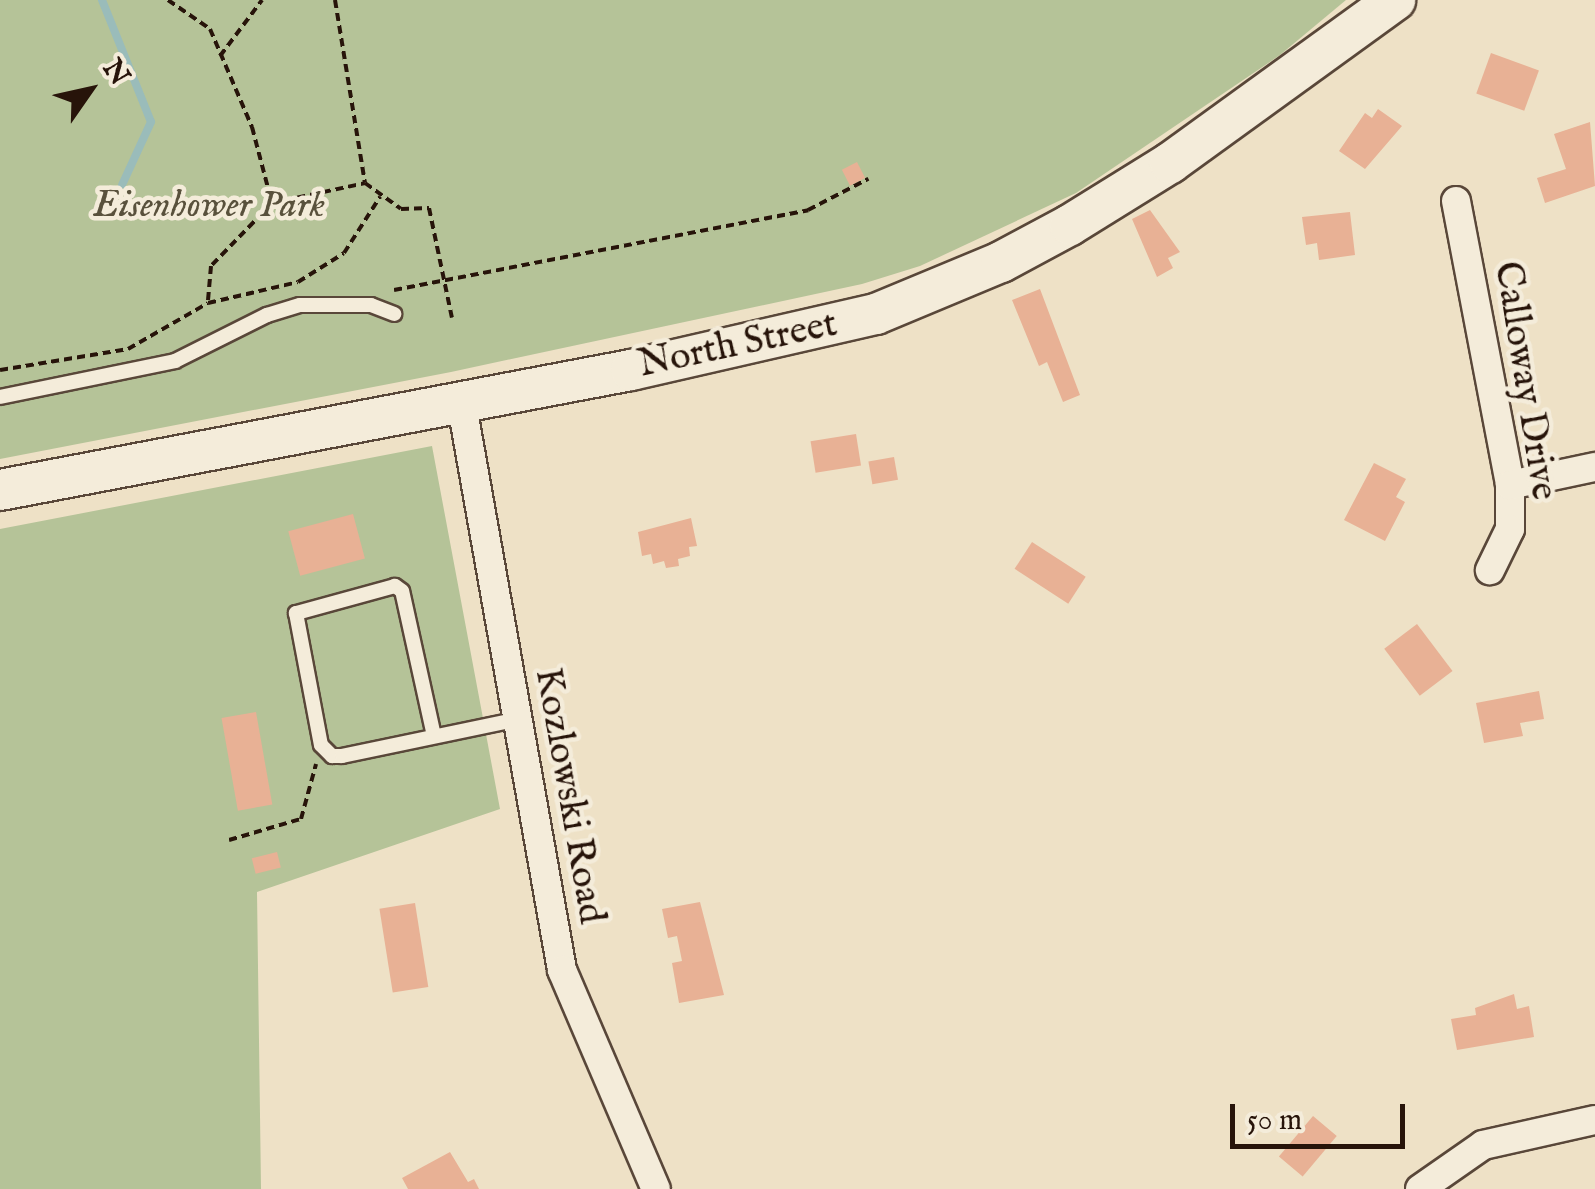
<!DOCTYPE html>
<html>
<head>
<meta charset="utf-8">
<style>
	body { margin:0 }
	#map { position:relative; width:1595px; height:1189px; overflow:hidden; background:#eee1c6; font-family:"IM FELL English",serif }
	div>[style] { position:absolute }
	.green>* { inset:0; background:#b5c398 }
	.stream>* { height:8px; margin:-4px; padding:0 4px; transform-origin:4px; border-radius:4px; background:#9abcba }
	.building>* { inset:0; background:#e8b195; transform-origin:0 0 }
	.path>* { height:4px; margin-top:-2px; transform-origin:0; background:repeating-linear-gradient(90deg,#27140a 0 8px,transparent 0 13px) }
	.roads { filter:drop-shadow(2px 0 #594739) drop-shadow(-2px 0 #594739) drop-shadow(0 2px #594739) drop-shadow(0 -2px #594739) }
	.lane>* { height:14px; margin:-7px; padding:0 7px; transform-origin:7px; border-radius:7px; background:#f4ecda }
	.street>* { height:28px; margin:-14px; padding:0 14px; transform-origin:14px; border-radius:14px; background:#f4ecda }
	.secondary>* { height:40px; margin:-20px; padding:0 20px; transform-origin:20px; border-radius:20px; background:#f4ecda }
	span { translate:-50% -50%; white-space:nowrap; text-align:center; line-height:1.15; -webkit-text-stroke:9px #f4ecda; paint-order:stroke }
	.park-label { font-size:38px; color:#59513c; font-style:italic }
	.street-label { font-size:38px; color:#27140a }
	.north { position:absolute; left:40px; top:40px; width:100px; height:100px; -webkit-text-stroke:8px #f4ecda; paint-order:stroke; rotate:56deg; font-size:28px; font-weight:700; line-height:40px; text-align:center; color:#27140a }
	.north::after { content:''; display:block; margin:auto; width:35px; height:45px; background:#27140a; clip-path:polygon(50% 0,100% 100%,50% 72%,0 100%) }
	.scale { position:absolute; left:1230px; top:1104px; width:175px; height:45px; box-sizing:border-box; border:5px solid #27140a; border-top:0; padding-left:12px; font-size:30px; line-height:35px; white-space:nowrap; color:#27140a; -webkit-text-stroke:8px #f4ecda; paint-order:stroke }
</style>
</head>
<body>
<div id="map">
	<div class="green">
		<i style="clip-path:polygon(0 0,1346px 0,1280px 55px,1076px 193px,920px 266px,862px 284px,451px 372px,0 459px)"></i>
		<i style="clip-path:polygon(432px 446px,500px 809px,257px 892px,261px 1189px,0 1189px,0 529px)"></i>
	</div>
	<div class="stream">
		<i style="left:102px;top:0;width:131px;rotate:68.1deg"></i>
		<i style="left:151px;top:122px;width:69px;rotate:114.7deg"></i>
	</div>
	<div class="building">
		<i style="left:1491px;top:53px;width:51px;height:43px;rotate:20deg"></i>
		<i style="clip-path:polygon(1378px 109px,1402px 126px,1365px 169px,1339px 151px,1365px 113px,1372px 118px)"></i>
		<i style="clip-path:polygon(1590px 122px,1595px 186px,1545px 203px,1537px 178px,1566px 169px,1554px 134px)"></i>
		<i style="left:857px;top:162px;width:18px;height:17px;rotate:63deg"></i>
		<i style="clip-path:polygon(1150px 210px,1180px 252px,1168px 258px,1173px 268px,1157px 277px,1132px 219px)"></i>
		<i style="clip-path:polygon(1350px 212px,1355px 255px,1319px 260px,1317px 243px,1306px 245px,1302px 217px)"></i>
		<i style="clip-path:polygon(1040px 289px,1080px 395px,1063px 402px,1047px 362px,1039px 366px,1012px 300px)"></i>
		<i style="left:856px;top:434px;width:32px;height:46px;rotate:81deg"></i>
		<i style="left:894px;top:457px;width:23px;height:26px;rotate:80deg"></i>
		<i style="clip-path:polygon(1374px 463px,1406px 479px,1396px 497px,1405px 502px,1385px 541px,1344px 520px)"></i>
		<i style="left:353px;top:514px;width:46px;height:67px;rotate:75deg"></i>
		<i style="clip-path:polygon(691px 518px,697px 546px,689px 547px,690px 556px,678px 559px,679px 566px,666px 568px,664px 561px,653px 564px,651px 554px,642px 556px,638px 532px)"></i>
		<i style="left:1032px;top:542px;width:64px;height:32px;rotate:33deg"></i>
		<i style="left:1417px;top:624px;width:59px;height:41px;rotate:53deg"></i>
		<i style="clip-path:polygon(1539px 691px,1544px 719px,1520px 723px,1523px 736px,1484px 743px,1476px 703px)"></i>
		<i style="left:256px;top:712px;width:94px;height:35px;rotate:80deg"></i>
		<i style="left:277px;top:852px;width:16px;height:26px;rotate:76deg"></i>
		<i style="clip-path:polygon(700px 902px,724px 995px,679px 1003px,672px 963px,682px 961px,677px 936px,668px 938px,662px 909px)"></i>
		<i style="left:415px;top:903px;width:85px;height:36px;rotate:81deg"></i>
		<i style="clip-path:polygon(1514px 994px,1517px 1009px,1529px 1006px,1534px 1037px,1457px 1050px,1451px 1019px,1476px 1015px,1475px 1008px)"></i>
		<i style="left:1313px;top:1116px;width:31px;height:53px;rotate:40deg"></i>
		<i style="clip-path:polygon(450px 1152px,468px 1182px,474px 1179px,479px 1189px,408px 1189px,402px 1178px)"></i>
	</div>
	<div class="path">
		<i style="left:168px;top:0;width:51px;rotate:34.6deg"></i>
		<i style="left:210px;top:29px;width:107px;rotate:66.8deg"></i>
		<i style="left:252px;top:127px;width:79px;rotate:75.3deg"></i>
		<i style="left:272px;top:203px;width:88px;rotate:134.1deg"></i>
		<i style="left:211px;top:266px;width:37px;rotate:95deg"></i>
		<i style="left:335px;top:0;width:185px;rotate:80.7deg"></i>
		<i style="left:365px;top:183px;width:44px;rotate:35.8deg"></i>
		<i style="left:401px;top:209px;width:28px;rotate:-2deg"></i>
		<i style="left:429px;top:208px;width:112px;rotate:78.2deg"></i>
		<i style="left:220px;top:56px;width:70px;rotate:-53.1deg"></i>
		<i style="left:272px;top:203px;width:95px;rotate:-12.1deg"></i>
		<i style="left:394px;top:290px;width:422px;rotate:-10.9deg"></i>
		<i style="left:808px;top:210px;width:68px;rotate:-27.3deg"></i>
		<i style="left:0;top:370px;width:130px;rotate:-9.3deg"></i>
		<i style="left:128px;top:349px;width:92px;rotate:-29.9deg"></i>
		<i style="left:208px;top:303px;width:92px;rotate:-13.1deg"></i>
		<i style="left:298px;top:282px;width:54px;rotate:-32.2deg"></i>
		<i style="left:344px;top:253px;width:67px;rotate:-57.3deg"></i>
		<i style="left:229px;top:840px;width:75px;rotate:-16.3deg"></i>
		<i style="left:301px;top:819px;width:57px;rotate:-74.7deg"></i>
	</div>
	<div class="roads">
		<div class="lane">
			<i style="left:0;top:397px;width:179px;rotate:-11.6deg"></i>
			<i style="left:175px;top:361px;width:103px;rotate:-26.6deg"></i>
			<i style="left:267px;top:315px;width:34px;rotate:-17deg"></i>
			<i style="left:300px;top:305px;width:71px"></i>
			<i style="left:371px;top:305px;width:25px;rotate:21deg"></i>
			<i style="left:434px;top:736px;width:148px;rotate:-102.4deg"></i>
			<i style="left:402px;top:591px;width:9px;rotate:-144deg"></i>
			<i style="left:395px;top:586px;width:103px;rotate:164.7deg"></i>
			<i style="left:296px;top:613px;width:134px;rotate:79.3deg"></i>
			<i style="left:321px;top:745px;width:16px;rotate:45deg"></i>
			<i style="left:332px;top:756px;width:10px"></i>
			<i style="left:342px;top:756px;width:177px;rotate:-11.8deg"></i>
		</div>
		<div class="street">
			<i style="left:1456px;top:201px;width:289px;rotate:79.2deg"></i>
			<i style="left:1510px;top:485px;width:44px;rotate:90deg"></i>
			<i style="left:1510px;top:529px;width:46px;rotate:116deg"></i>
			<i style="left:461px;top:400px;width:579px;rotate:79.95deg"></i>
			<i style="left:562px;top:970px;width:238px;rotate:66.8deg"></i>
			<i style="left:1510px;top:485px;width:87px;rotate:-12deg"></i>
			<i style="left:1420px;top:1189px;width:77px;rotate:-34.9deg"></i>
			<i style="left:1483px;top:1145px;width:115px;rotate:-12.6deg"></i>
		</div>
		<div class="secondary">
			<i style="left:0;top:490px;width:642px;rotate:-10.77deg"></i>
			<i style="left:631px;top:370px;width:251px;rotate:-12.9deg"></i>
			<i style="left:876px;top:314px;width:135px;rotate:-22.6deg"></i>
			<i style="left:1001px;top:262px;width:78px;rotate:-28.2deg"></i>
			<i style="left:1070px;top:225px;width:118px;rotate:-31.8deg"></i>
			<i style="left:1170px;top:163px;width:278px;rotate:-35.9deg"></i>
		</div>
	</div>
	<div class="park-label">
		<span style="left:209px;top:207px">Eisenhower Park</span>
	</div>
	<div class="street-label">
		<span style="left:738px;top:346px;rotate:-12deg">North Street</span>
		<span style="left:1524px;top:381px;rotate:81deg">Calloway Drive</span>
		<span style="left:568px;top:796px;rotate:80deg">Kozlowski Road</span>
	</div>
	<div class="north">N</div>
	<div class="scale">50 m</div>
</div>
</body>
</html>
